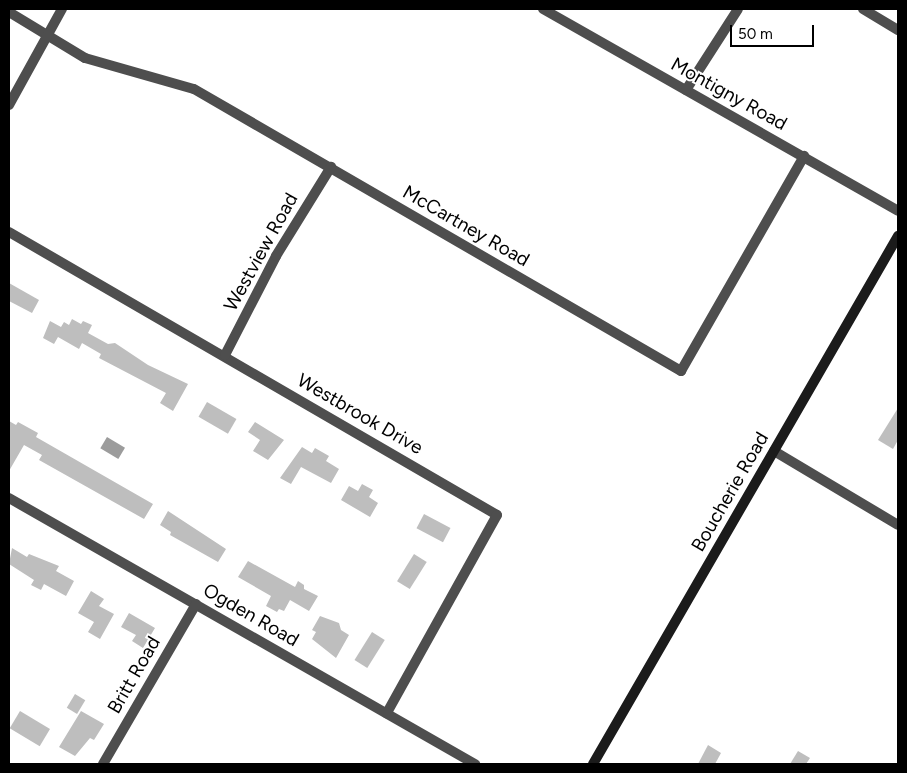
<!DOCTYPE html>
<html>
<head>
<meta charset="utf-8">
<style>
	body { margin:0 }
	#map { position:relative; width:907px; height:773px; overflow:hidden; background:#fff; font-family:Figtree,sans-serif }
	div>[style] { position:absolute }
	.water>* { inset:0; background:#9c9c9c; transform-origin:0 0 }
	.building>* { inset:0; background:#bebebe; transform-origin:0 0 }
	.minor>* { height:10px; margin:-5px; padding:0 5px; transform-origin:5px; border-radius:5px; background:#4e4e4e }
	.secondary>* { height:10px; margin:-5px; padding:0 5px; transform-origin:5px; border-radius:5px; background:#1b1b1b }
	span { translate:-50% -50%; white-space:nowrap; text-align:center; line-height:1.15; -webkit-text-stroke:4px #fff; paint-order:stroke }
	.street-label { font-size:19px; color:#000 }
	.frame { position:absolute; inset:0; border:10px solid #000; pointer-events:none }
	.scale { position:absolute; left:730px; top:25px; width:84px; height:22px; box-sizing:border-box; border:2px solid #000; border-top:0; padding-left:6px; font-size:15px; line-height:18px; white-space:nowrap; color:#000; -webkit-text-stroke:4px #fff; paint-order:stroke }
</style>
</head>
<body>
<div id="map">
	<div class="water">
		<i style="left:107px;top:437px;width:21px;height:13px;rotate:31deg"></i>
	</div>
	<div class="building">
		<i style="clip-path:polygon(9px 283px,39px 300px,32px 313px,9px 301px)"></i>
		<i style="clip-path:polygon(72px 319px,81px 324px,83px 321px,92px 325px,88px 333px,108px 344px,115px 343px,148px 365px,188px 384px,173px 411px,160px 403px,166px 393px,99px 358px,101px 354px,82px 343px,79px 349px,58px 337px,54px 344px,43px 338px,50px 321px,61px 327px,64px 322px,69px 325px)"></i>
		<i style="left:207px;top:402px;width:34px;height:17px;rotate:30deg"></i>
		<i style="clip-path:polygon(898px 408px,898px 440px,893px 449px,878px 440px)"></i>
		<i style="clip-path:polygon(9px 421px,16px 425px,18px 422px,38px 433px,36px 437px,153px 504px,144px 519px,39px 460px,42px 455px,24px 445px,9px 471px)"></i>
		<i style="clip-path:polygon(255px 422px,284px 440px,268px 460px,253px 451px,260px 440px,248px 432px)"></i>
		<i style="clip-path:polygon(302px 447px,312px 453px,315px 448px,329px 456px,326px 461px,339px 469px,331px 483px,301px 467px,291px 484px,280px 478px)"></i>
		<i style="clip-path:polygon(362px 484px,373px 490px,369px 497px,378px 503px,370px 517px,341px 500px,349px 486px,358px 491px)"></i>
		<i style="clip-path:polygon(168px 511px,226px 549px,218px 562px,170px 535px,171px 532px,160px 525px)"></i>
		<i style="left:424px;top:514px;width:30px;height:16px;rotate:28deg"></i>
		<i style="clip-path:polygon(12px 548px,27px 557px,29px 554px,59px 566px,56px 571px,74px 581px,66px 596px,44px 584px,41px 590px,31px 585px,34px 580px,9px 564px)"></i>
		<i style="left:414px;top:554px;width:15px;height:32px;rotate:32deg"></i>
		<i style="clip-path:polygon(248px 561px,295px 587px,298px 581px,304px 585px,304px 589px,318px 596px,309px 611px,290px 600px,284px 611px,279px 609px,277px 612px,266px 606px,271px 596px,238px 577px)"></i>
		<i style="clip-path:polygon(91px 591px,104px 599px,99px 606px,114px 614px,100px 639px,88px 632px,94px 622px,78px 613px)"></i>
		<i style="clip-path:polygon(129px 613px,155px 628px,143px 648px,132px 641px,136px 635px,121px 627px)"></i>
		<i style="clip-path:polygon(320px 616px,339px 623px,341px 630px,349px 635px,336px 658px,312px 639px,316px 632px,312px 630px)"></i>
		<i style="left:372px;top:632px;width:15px;height:33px;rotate:32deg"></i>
		<i style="left:75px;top:694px;width:12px;height:16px;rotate:31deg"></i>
		<i style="left:20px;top:711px;width:35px;height:20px;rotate:31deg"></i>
		<i style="clip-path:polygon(81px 711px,104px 724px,94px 740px,90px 738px,75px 756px,59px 747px)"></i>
		<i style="clip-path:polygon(708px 745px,721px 753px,715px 764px,698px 764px)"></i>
		<i style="clip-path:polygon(798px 751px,810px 758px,806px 764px,790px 764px)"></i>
	</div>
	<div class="minor">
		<i style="left:543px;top:9px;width:408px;rotate:29.6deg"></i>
		<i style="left:863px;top:9px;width:41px;rotate:31deg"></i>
		<i style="left:9px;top:12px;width:89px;rotate:31.2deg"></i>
		<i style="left:85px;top:58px;width:113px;rotate:15.9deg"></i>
		<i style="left:194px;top:89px;width:563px;rotate:30.07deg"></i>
		<i style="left:681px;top:371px;width:248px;rotate:-60.2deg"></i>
		<i style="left:686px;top:90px;width:96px;rotate:-57.3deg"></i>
		<i style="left:9px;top:105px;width:110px;rotate:-61.1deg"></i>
		<i style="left:9px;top:232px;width:564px;rotate:30.11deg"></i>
		<i style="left:497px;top:515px;width:227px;rotate:119.1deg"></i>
		<i style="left:225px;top:355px;width:111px;rotate:-62.7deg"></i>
		<i style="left:276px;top:256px;width:105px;rotate:-58.3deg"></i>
		<i style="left:774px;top:451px;width:144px;rotate:30.8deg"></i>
		<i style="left:9px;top:498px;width:537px;rotate:29.72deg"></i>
		<i style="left:103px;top:764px;width:185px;rotate:-59.8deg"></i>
	</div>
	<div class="secondary">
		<i style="left:593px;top:764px;width:610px;rotate:-59.99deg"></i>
	</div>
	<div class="street-label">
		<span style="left:729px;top:94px;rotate:29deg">Montigny Road</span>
		<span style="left:466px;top:226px;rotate:30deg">McCartney Road</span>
		<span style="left:261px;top:252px;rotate:-61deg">Westview Road</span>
		<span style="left:360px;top:414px;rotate:30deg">Westbrook Drive</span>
		<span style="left:730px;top:492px;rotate:-60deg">Boucherie Road</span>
		<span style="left:251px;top:615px;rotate:30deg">Ogden Road</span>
		<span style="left:134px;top:675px;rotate:-60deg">Britt Road</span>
	</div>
	<div class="frame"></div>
	<div class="scale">50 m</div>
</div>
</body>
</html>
